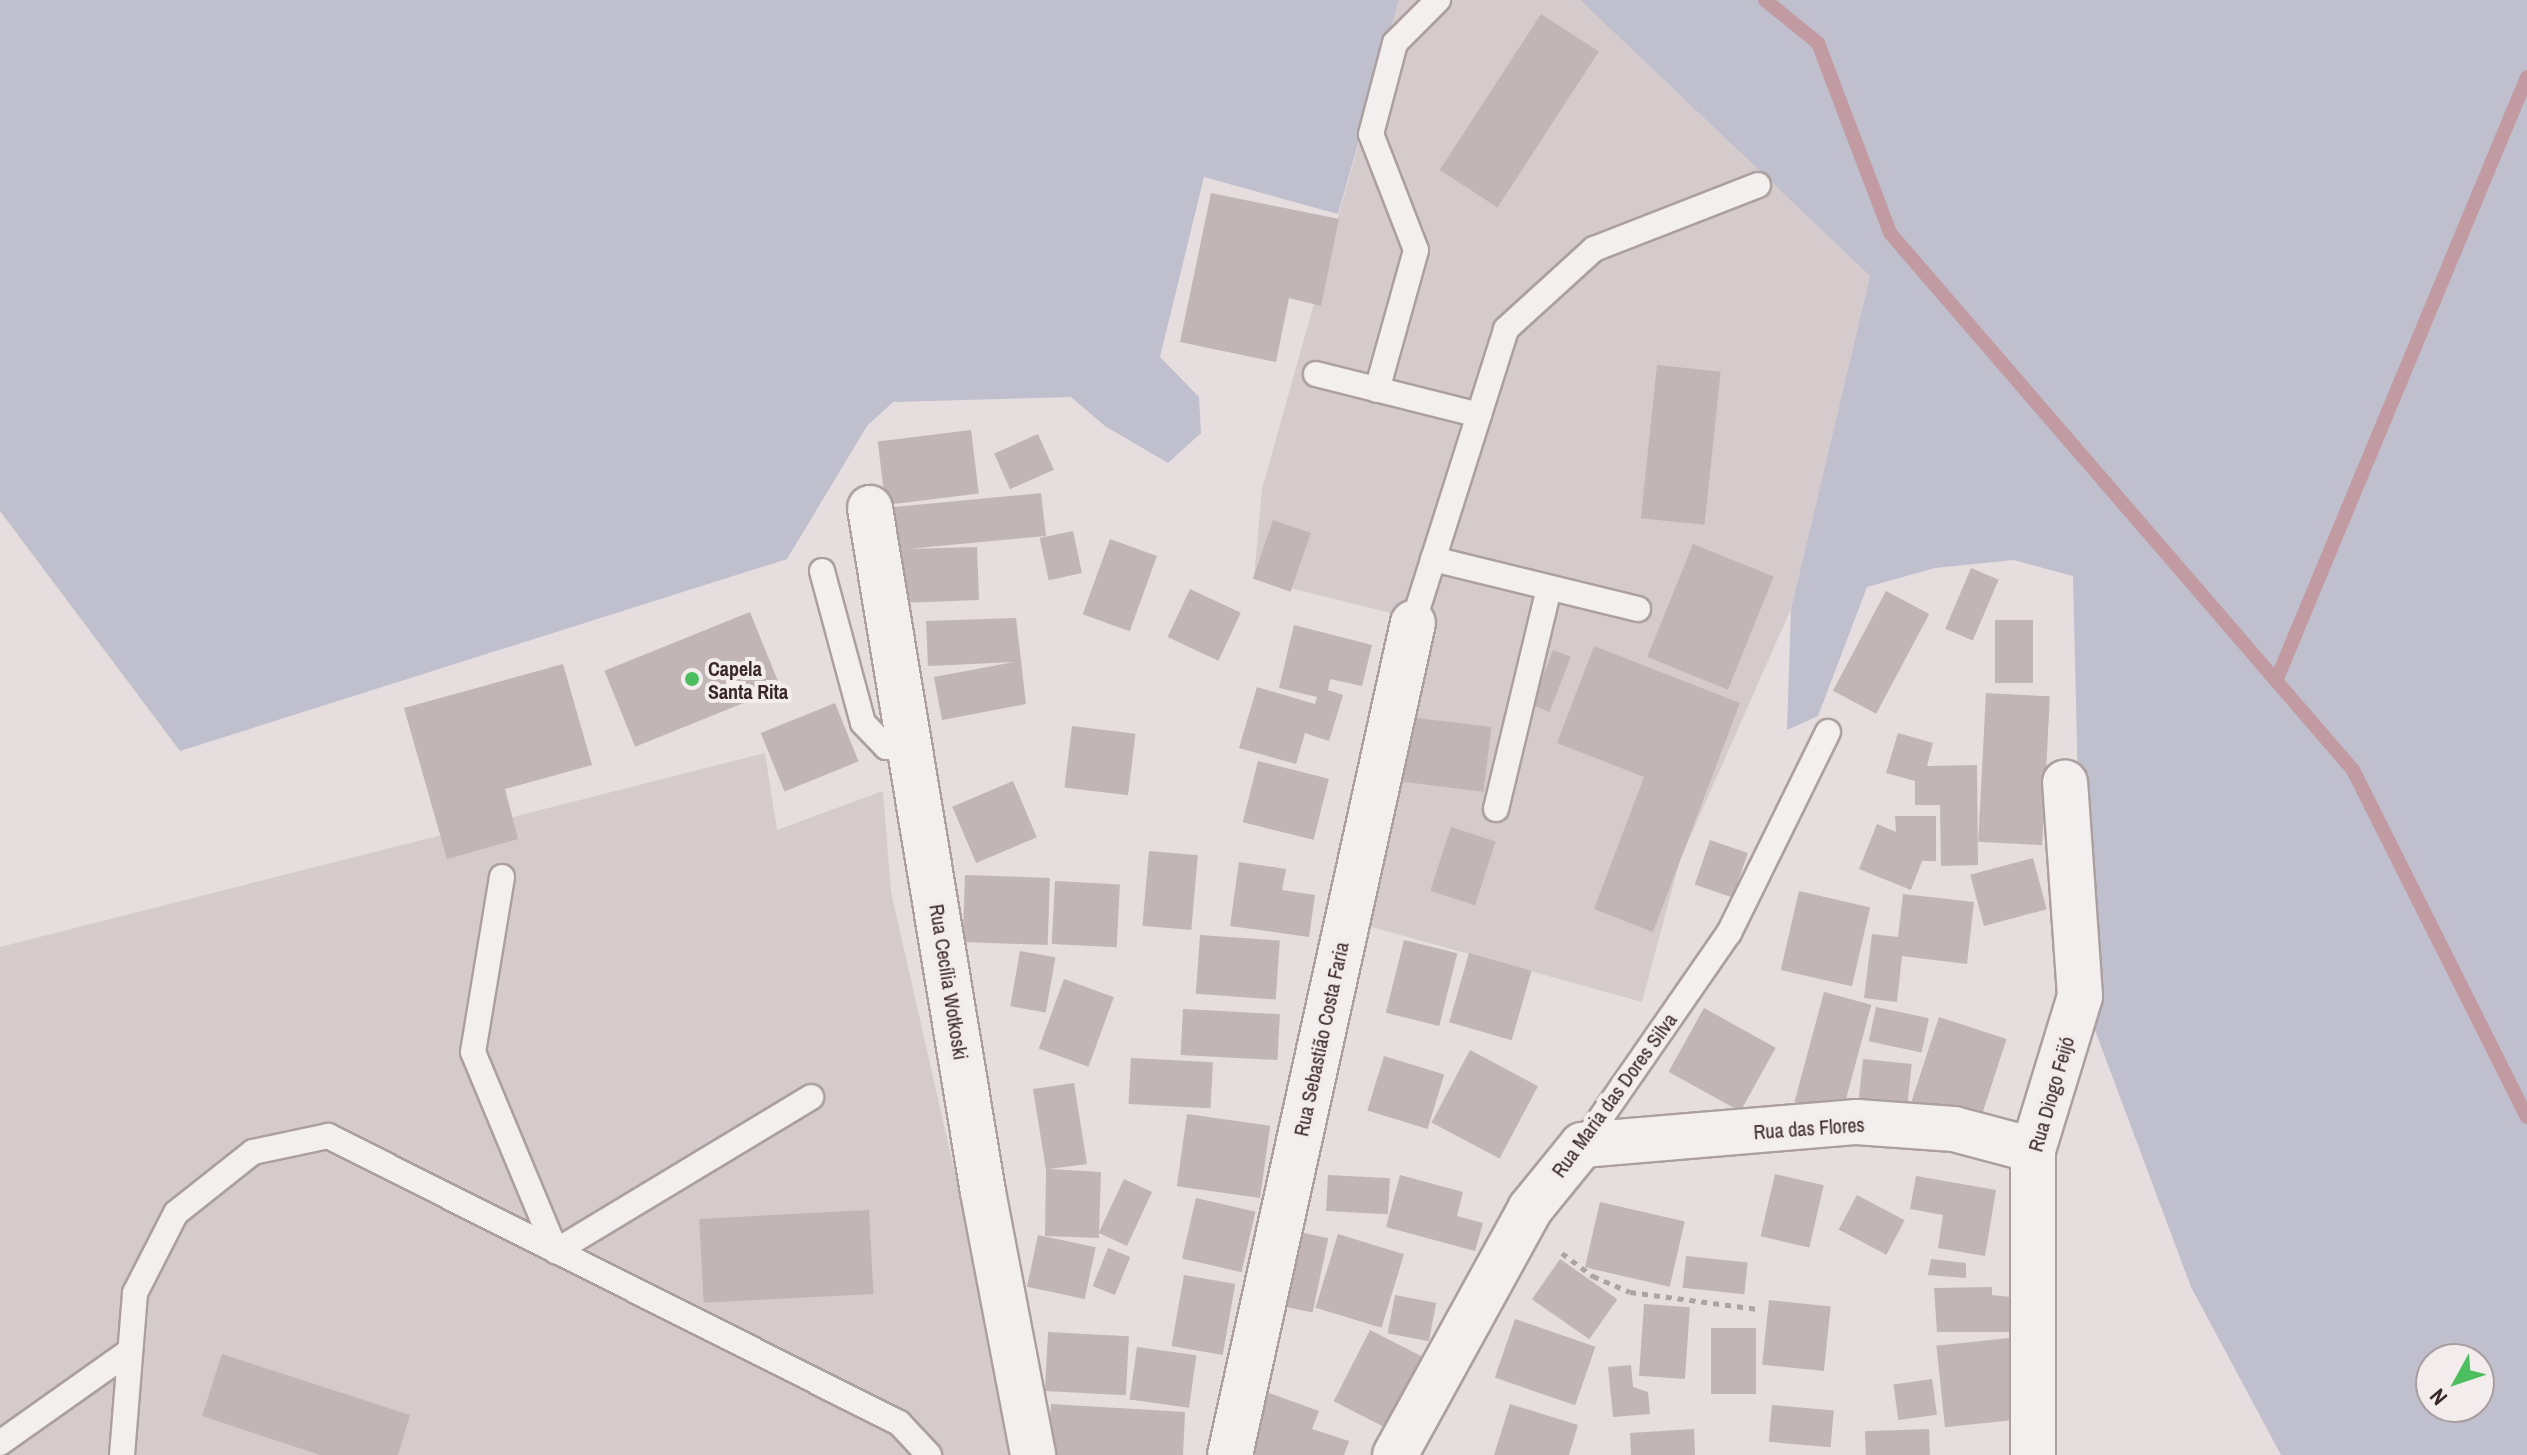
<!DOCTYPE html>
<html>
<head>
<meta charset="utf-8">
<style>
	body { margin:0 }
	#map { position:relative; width:2527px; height:1455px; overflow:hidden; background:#e5ddde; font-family:"Archivo Narrow",sans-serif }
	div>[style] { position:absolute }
	.built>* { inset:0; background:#d6cbcc }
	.green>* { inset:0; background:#bfbfce }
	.stream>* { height:14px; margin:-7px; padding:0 7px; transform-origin:7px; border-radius:7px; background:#c29ba2 }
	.building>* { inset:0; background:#c1b5b6; transform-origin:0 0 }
	.path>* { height:5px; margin-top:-2.5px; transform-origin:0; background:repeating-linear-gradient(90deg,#ada3a4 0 6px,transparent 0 12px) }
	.roads { filter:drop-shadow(2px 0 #ab9fa0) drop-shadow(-2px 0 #ab9fa0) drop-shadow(0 2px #ab9fa0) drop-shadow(0 -2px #ab9fa0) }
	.service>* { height:24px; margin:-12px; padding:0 12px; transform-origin:12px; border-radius:12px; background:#f4efef }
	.minor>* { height:44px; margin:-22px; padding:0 22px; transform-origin:22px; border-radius:22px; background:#f4efef }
	.dots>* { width:22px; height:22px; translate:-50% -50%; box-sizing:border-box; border:4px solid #f3eced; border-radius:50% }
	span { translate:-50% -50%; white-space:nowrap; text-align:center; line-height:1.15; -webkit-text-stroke:8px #f3eced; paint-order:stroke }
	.poi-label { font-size:20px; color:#3a2829; font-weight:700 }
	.left { translate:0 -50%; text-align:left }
	.street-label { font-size:20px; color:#3a2829 }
	.north { position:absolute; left:2415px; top:1343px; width:80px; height:80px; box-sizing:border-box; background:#f3eced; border:2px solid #a99e9f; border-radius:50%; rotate:230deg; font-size:22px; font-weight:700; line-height:32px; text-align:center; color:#3a2829 }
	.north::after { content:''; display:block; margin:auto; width:28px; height:36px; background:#4dbe5e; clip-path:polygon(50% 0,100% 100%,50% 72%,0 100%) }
</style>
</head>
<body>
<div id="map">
	<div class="built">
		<i style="clip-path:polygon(1399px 0,1580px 0,1870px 276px,1791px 609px,1680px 860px,1642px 1002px,1343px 919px,1423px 621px,1254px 579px,1262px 489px)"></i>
		<i style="clip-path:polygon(765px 753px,777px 830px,883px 791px,891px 892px,1019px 1455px,0 1455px,0 947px)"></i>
	</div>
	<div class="green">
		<i style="clip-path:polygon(0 0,1399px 0,1338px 214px,1204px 177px,1160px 357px,1199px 397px,1201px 433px,1168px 463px,1105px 426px,1071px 397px,893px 402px,867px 426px,787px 559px,180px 751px,0 511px)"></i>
		<i style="clip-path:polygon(evenodd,1580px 0,2527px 0,2527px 1455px,2281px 1455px,2191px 1287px,2083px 998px,2073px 576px,2014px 560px,1935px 568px,1867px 587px,1818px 716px,1787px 730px,1791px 609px,1870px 276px,1580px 0,2431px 1359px,2479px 1359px,2479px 1407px,2431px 1407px,2431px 1359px)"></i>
	</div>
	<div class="stream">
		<i style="left:1765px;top:0;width:68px;rotate:39.1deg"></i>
		<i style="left:1818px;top:43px;width:203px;rotate:69.2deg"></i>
		<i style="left:1890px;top:233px;width:709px;rotate:49.23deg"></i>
		<i style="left:2353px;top:770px;width:388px;rotate:63.4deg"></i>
		<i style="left:2276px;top:681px;width:654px;rotate:-67.43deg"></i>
	</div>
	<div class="building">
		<i style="left:1541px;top:14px;width:69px;height:186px;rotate:33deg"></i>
		<i style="clip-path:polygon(1211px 193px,1339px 219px,1321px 306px,1289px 298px,1276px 362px,1180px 342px)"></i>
		<i style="left:1657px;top:365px;width:64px;height:154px;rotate:6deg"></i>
		<i style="left:971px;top:430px;width:64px;height:94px;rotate:83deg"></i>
		<i style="left:1038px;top:434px;width:39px;height:48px;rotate:66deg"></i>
		<i style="clip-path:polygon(1041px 493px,1046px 536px,907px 549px,977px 547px,979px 600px,902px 603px,894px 507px)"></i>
		<i style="left:1273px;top:520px;width:40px;height:62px;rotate:19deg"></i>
		<i style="left:1073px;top:531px;width:43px;height:34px;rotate:78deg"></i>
		<i style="left:1110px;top:539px;width:50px;height:80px;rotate:20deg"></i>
		<i style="left:1693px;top:544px;width:87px;height:122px;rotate:22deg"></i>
		<i style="left:1971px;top:568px;width:30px;height:66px;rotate:23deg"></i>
		<i style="left:1190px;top:589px;width:56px;height:53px;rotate:25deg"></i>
		<i style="left:1886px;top:591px;width:49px;height:113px;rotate:28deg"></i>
		<i style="left:750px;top:612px;width:82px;height:157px;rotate:68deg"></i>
		<i style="clip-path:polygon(1016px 618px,1026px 704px,942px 720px,934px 677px,1014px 662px,928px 666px,926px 621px)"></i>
		<i style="left:1995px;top:620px;width:38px;height:63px"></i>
		<i style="clip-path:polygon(1294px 625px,1372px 645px,1362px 686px,1330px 679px,1328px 690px,1343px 695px,1329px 741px,1305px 733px,1296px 764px,1239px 748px,1257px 687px,1315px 704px,1317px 697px,1279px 688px)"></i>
		<i style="clip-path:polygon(1594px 646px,1740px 703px,1653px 932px,1594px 909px,1644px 777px,1557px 743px)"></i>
		<i style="left:1553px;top:650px;width:19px;height:59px;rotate:21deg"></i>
		<i style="clip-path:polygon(563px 664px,592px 765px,505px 789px,518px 839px,447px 859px,404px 708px)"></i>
		<i style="left:1986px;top:693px;width:64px;height:149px;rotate:3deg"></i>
		<i style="left:835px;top:703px;width:63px;height:80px;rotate:68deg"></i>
		<i style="left:1409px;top:717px;width:83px;height:65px;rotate:7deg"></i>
		<i style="left:1072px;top:726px;width:64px;height:62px;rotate:7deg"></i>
		<i style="clip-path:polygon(1898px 733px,1933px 743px,1927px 766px,1977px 765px,1978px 865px,1941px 866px,1940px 805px,1915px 805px,1915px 781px,1886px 773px)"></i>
		<i style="left:1258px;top:761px;width:73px;height:63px;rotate:14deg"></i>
		<i style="left:1013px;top:781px;width:61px;height:66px;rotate:67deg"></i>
		<i style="clip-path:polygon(1895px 816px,1936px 816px,1936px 861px,1922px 861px,1911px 890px,1859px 869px,1877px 824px,1896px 832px)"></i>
		<i style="left:1451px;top:827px;width:47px;height:67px;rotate:18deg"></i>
		<i style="left:1710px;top:840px;width:40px;height:47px;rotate:19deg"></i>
		<i style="left:1149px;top:851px;width:49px;height:75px;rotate:5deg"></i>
		<i style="left:2033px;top:858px;width:53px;height:65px;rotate:75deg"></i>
		<i style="clip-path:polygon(1239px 862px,1286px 869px,1282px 890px,1315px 895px,1309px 937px,1230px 926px)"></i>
		<i style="left:965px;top:875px;width:85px;height:67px;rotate:2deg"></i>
		<i style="left:1055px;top:881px;width:65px;height:63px;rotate:3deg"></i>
		<i style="left:1799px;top:891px;width:73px;height:81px;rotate:13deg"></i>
		<i style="clip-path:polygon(1903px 894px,1974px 902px,1967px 964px,1902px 956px,1897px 1002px,1864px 998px,1872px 934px,1898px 937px)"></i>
		<i style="left:1200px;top:935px;width:80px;height:59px;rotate:4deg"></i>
		<i style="left:1404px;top:940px;width:55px;height:75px;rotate:14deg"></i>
		<i style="left:1020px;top:951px;width:36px;height:56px;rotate:10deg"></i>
		<i style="left:1469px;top:953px;width:65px;height:72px;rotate:16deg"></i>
		<i style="left:1064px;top:979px;width:53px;height:74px;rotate:20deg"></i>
		<i style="left:1824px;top:992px;width:49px;height:114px;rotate:15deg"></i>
		<i style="left:1876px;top:1007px;width:54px;height:35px;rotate:12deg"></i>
		<i style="left:1704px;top:1008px;width:82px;height:73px;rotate:29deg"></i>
		<i style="left:1183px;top:1009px;width:97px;height:46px;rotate:3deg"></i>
		<i style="left:1939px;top:1017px;width:71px;height:92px;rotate:18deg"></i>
		<i style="left:1470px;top:1050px;width:77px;height:82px;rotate:28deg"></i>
		<i style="left:1384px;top:1056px;width:63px;height:57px;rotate:17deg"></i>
		<i style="left:1131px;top:1058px;width:82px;height:46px;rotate:3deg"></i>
		<i style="left:1863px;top:1059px;width:49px;height:49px;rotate:6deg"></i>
		<i style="clip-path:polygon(1074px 1083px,1087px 1164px,1049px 1169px,1101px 1172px,1099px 1232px,1124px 1179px,1152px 1192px,1127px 1246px,1099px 1233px,1099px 1238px,1045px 1236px,1046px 1170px,1033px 1089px)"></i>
		<i style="left:1187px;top:1114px;width:84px;height:73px;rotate:8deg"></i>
		<i style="left:1775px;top:1174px;width:50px;height:64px;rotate:13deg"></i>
		<i style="left:1328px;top:1175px;width:62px;height:36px;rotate:3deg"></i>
		<i style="clip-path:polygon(1400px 1175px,1463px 1192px,1457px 1216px,1483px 1223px,1475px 1251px,1386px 1227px)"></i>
		<i style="clip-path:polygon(1916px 1176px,1996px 1190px,1985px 1256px,1938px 1248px,1943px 1215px,1910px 1209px)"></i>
		<i style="left:1857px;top:1195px;width:54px;height:39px;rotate:28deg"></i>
		<i style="left:1196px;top:1198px;width:61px;height:62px;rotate:13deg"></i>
		<i style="left:1600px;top:1202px;width:87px;height:67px;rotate:13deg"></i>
		<i style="left:869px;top:1210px;width:84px;height:170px;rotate:87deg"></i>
		<i style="left:1299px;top:1232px;width:30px;height:76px;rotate:12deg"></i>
		<i style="left:1338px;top:1234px;width:69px;height:77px;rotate:17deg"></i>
		<i style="left:1038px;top:1235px;width:59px;height:53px;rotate:12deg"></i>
		<i style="left:1108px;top:1248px;width:24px;height:41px;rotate:22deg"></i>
		<i style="left:1686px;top:1256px;width:62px;height:32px;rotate:6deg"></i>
		<i style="left:1560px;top:1259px;width:70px;height:49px;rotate:35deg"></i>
		<i style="clip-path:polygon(1931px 1259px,1966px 1263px,1966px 1278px,1928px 1275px)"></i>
		<i style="left:1184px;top:1275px;width:52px;height:72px;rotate:10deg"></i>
		<i style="clip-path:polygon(1992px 1287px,1992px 1295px,2019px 1298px,2020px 1332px,1937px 1332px,1934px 1288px)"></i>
		<i style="left:1395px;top:1295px;width:42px;height:39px;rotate:11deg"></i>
		<i style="left:1769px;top:1300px;width:62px;height:65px;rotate:6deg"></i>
		<i style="left:1644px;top:1304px;width:46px;height:72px;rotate:4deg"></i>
		<i style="left:1515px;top:1319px;width:85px;height:62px;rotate:19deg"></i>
		<i style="left:1711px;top:1328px;width:45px;height:66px"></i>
		<i style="left:1370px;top:1330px;width:60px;height:80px;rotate:27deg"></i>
		<i style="left:1048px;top:1332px;width:81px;height:59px;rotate:3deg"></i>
		<i style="left:2009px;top:1338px;width:82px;height:73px;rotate:84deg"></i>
		<i style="left:1137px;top:1347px;width:60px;height:53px;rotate:8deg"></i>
		<i style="clip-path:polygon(222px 1354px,410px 1415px,398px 1455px,320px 1455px,202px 1416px)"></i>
		<i style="clip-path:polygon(1631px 1365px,1633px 1387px,1648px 1392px,1650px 1414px,1613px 1417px,1608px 1367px)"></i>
		<i style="left:1932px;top:1379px;width:36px;height:39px;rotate:82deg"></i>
		<i style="clip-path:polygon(1264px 1391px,1319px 1411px,1312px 1429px,1349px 1441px,1344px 1455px,1242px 1455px)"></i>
		<i style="clip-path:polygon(1051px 1404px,1185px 1412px,1183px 1455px,1048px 1455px)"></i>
		<i style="clip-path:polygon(1510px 1404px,1578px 1425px,1569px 1455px,1494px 1455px)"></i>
		<i style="left:1772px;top:1405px;width:62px;height:37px;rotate:5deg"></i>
		<i style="clip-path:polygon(1694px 1429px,1695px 1455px,1631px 1455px,1630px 1433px)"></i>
		<i style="left:1929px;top:1429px;width:26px;height:64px;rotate:88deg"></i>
	</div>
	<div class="path">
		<i style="left:1562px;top:1253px;width:39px;rotate:37deg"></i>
		<i style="left:1593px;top:1276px;width:40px;rotate:23.4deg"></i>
		<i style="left:1630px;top:1292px;width:129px;rotate:7.6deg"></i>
	</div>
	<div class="roads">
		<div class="service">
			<i style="left:1316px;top:374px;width:168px;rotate:14.1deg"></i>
			<i style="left:1377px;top:390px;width:145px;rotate:-74.4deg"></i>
			<i style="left:1416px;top:250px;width:124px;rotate:-111.2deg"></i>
			<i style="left:1371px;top:134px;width:94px;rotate:-75.2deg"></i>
			<i style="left:1395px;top:43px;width:61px;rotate:-45deg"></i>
			<i style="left:1433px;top:559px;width:211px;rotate:13.7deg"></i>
			<i style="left:822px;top:571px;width:157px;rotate:74.9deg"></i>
			<i style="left:863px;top:723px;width:33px;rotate:46deg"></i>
			<i style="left:886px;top:747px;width:26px;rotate:-13deg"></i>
			<i style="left:1413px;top:623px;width:308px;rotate:-72.4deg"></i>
			<i style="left:1506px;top:329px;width:119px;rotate:-42.3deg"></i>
			<i style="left:1594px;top:249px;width:176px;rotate:-21.3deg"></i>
			<i style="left:1496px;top:809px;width:227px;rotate:-76.5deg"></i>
			<i style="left:502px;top:877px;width:177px;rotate:99.4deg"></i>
			<i style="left:473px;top:1052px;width:216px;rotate:67.4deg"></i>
			<i style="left:556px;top:1251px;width:298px;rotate:-31.1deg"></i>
			<i style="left:1582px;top:1145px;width:258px;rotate:-55.3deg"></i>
			<i style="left:1729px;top:933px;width:224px;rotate:-63.8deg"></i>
			<i style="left:0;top:1443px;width:159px;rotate:-35.3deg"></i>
			<i style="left:122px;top:1455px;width:163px;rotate:-85.4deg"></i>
			<i style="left:135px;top:1293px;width:90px;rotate:-62.9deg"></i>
			<i style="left:176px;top:1213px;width:98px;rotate:-38.4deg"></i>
			<i style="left:253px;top:1152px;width:77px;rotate:-12deg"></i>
			<i style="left:328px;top:1136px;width:639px;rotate:26.69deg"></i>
			<i style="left:899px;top:1423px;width:44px;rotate:46.8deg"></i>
		</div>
		<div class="minor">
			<i style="left:870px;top:508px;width:693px;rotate:80.62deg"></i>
			<i style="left:983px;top:1192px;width:268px;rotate:79.2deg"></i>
			<i style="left:1230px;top:1455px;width:852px;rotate:-77.6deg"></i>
			<i style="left:1395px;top:1455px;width:281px;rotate:-61.2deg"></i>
			<i style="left:1530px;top:1209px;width:82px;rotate:-50.9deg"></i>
			<i style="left:1582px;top:1145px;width:276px;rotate:-4.8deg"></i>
			<i style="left:1857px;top:1122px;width:97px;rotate:4.1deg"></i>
			<i style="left:1954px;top:1129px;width:82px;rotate:14.9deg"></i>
			<i style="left:2033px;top:1455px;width:305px;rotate:-90deg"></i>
			<i style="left:2033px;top:1150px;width:161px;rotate:-73deg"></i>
			<i style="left:2080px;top:996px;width:214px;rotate:-94deg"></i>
		</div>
	</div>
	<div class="dots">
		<i style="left:692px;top:679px;background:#4dbe5e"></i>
	</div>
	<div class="poi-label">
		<span class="left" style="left:708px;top:680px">Capela<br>Santa Rita</span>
	</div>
	<div class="street-label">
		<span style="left:949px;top:982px;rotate:81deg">Rua Cecília Wotkoski</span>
		<span style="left:1321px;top:1039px;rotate:-78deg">Rua Sebastião Costa Faria</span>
		<span style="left:2051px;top:1094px;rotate:-74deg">Rua Diogo Feijó</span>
		<span style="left:1614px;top:1095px;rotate:-54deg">Rua Maria das Dores Silva</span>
		<span style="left:1809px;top:1128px;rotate:-4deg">Rua das Flores</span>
	</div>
	<div class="north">N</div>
</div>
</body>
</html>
